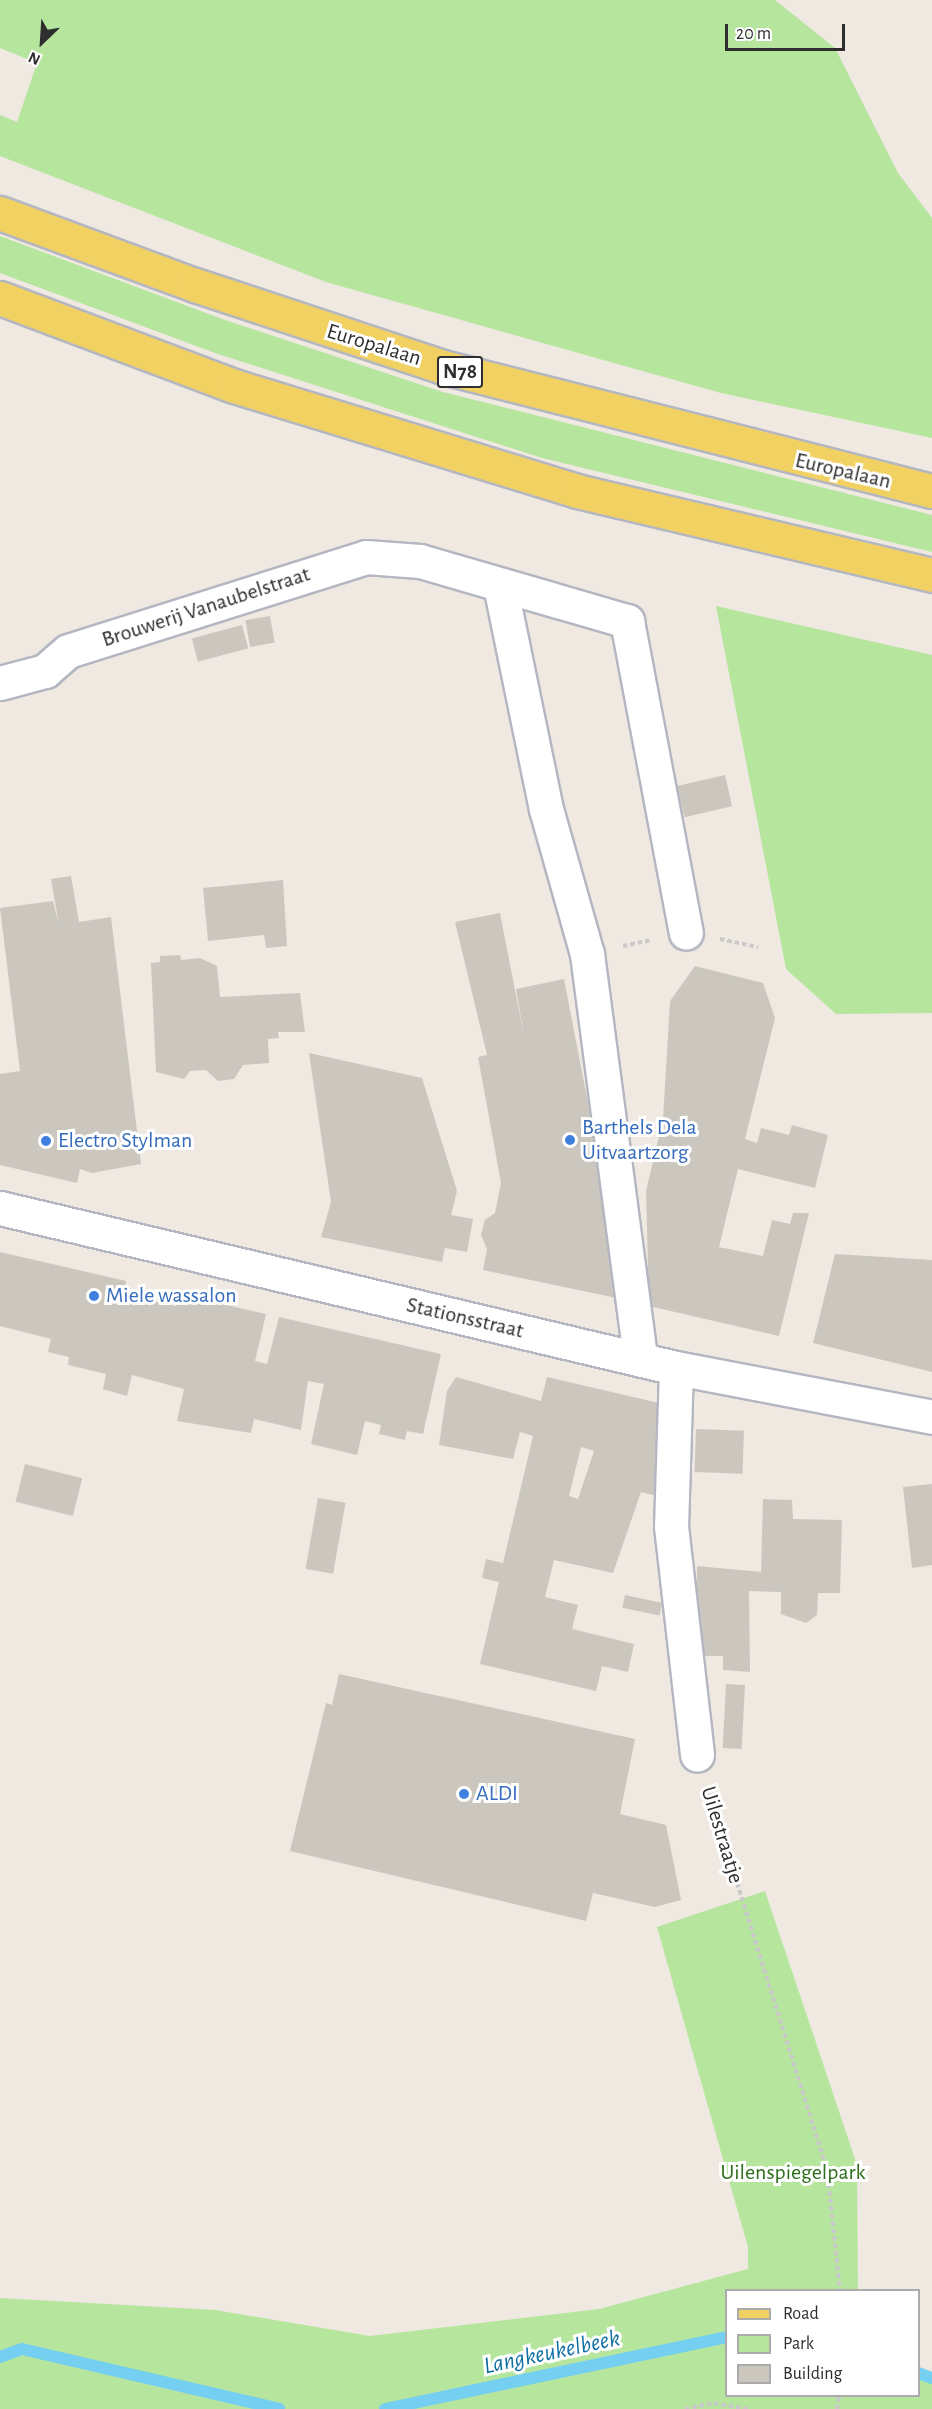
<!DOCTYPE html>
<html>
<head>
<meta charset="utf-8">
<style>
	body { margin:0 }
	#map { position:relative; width:932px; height:2409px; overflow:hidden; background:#efe9e1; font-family:"Alegreya Sans",sans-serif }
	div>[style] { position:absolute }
	.green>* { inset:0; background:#b6e59e }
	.stream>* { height:12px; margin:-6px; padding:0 6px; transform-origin:6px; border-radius:6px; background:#75cff0 }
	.building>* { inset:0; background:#cbc7bf; transform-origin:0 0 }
	.path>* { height:4px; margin-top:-2px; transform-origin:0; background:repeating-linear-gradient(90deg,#c9c9c9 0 4.5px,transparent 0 7.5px) }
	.roads { filter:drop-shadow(2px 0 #b4b7c1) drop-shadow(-2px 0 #b4b7c1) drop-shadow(0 2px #b4b7c1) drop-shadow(0 -2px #b4b7c1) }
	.minor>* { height:33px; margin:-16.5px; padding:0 16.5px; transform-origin:16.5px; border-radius:16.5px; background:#fff }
	.major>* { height:33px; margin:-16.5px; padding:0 16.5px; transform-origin:16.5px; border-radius:16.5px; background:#f2d163 }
	.dots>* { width:16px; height:16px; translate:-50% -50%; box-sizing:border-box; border:3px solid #fff; border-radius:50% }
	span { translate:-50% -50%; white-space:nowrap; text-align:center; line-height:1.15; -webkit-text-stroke:6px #fff; paint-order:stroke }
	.shield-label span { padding:2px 4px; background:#fff; border:2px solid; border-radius:4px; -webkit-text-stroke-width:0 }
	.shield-label { font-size:21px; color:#2e2e2e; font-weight:700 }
	.street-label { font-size:22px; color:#2e2e2e }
	.shop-label { font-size:22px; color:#366cbe }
	.left { translate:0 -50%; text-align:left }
	.park-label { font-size:22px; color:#2c6e1b }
	.water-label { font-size:24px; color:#0d6fa3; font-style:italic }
	.legend { position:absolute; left:725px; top:2289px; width:195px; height:108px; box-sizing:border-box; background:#fff; border:2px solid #ababab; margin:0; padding:8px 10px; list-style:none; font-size:18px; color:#2e2e2e }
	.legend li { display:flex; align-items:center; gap:12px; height:30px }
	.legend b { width:30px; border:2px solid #ababab }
	.north { position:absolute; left:12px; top:12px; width:60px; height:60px; -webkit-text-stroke:4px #fff; paint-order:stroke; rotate:205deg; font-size:16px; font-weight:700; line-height:24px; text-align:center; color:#2e2e2e }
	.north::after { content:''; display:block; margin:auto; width:21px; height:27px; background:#2e2e2e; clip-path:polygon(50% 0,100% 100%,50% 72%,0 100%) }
	.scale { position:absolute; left:725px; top:24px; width:120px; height:27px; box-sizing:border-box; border:3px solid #2e2e2e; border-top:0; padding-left:8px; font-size:18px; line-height:21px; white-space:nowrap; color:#2e2e2e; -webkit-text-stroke:4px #fff; paint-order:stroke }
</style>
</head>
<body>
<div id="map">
	<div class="green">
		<i style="clip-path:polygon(0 0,775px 0,835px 48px,898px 173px,932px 218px,932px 438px,721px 393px,326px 282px,0 156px,0 115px,17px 122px,37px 63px,0 48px)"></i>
		<i style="clip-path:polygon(0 236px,225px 320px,443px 392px,932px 515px,932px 552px,542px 458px,215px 353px,0 273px)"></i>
		<i style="clip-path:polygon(716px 606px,932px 655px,932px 1013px,836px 1014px,786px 969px)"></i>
		<i style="clip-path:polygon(765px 1891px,857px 2165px,858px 2290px,726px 2290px,726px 2396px,918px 2396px,919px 2373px,932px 2378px,932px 2409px,0 2409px,0 2298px,215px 2310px,370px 2336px,599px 2309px,748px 2269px,748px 2247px,657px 1927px)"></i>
	</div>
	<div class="stream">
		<i style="left:0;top:2357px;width:23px;rotate:-20deg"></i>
		<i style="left:22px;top:2349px;width:264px;rotate:13.1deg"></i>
		<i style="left:918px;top:2373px;width:15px;rotate:20deg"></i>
		<i style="left:385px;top:2409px;width:349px;rotate:-11.9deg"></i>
	</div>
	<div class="building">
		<i style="left:270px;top:616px;width:27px;height:25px;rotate:80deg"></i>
		<i style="left:242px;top:625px;width:24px;height:52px;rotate:75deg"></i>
		<i style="left:725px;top:775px;width:32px;height:49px;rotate:77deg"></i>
		<i style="clip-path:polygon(71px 876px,79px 922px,111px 917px,141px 1164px,92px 1173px,80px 1169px,77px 1183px,0 1165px,0 1074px,20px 1071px,0 908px,53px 901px,59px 925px,51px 879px)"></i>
		<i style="clip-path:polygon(283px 880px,287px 946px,266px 948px,264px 935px,208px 941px,203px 888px)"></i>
		<i style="clip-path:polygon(500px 913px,524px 1036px,516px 989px,564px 979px,626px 1300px,483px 1270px,487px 1249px,481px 1235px,485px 1220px,495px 1213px,501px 1183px,478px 1057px,487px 1055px,455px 922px)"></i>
		<i style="clip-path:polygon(180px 955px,181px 960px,200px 958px,217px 966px,220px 997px,300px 993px,305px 1032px,278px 1032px,279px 1038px,268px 1039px,269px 1063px,243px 1065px,234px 1079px,218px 1081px,206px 1070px,190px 1071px,184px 1079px,156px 1072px,151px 963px,160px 962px,160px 956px)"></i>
		<i style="clip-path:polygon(695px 966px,763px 983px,775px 1018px,745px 1139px,757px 1143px,761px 1128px,789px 1135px,792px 1125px,828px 1135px,815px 1188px,738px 1169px,719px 1247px,763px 1256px,772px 1220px,790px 1224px,793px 1213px,809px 1213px,779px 1336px,649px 1306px,646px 1191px,663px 1119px,670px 1001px)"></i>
		<i style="clip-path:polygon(309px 1053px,422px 1078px,457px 1191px,451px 1215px,473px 1219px,467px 1252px,445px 1248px,442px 1262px,321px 1237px,331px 1202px)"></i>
		<i style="clip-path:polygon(0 1252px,126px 1281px,124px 1295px,176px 1306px,179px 1294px,266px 1314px,255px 1361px,267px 1364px,279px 1317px,441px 1354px,423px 1434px,407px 1431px,405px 1440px,379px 1434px,381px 1425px,365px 1421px,357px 1455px,311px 1444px,324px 1384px,308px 1381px,301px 1430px,254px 1419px,251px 1433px,177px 1421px,184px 1389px,132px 1375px,127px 1396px,103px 1389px,106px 1374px,68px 1365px,69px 1357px,48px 1352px,51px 1339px,0 1326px)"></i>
		<i style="clip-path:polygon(835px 1254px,932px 1260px,932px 1372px,813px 1343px)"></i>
		<i style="clip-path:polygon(evenodd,456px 1377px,541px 1401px,547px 1377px,659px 1403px,657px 1496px,641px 1492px,613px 1573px,554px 1560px,545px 1597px,578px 1605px,572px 1629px,634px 1644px,628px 1672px,602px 1666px,596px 1691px,480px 1664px,499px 1582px,482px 1578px,486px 1559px,503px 1563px,533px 1436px,520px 1432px,513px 1459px,439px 1445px,447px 1391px,456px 1377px,581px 1447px,594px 1451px,578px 1499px,569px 1496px,581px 1447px)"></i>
		<i style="left:696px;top:1429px;width:48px;height:43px;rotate:2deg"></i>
		<i style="left:25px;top:1464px;width:59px;height:39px;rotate:14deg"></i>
		<i style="clip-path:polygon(932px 1484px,932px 1565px,912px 1568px,903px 1487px)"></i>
		<i style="left:318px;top:1498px;width:28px;height:72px;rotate:10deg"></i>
		<i style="clip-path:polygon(763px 1499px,792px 1500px,793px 1519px,842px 1520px,840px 1593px,818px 1593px,817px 1615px,806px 1623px,781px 1614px,781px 1592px,749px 1591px,750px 1672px,723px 1670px,723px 1656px,696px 1656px,697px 1566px,761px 1572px)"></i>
		<i style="left:625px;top:1595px;width:38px;height:13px;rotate:12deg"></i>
		<i style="clip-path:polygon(339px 1674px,635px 1739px,620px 1814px,666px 1825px,681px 1900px,655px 1907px,593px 1893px,586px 1921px,290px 1851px,326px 1703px,332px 1705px)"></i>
		<i style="left:726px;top:1684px;width:19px;height:64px;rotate:3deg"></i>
	</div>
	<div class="path">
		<i style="left:720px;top:939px;width:39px;rotate:12deg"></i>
		<i style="left:623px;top:946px;width:29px;rotate:-12deg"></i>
		<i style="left:708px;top:1790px;width:397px;rotate:72.6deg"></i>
		<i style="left:827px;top:2169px;width:122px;rotate:83.9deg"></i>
		<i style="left:685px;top:2409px;width:30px;rotate:-12deg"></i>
		<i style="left:714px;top:2403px;width:35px;rotate:10deg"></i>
		<i style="left:837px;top:2409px;width:13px;rotate:-81deg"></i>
	</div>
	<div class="roads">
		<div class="minor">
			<i style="left:500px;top:585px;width:229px;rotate:78.4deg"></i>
			<i style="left:546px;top:809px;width:151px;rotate:74.2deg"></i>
			<i style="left:587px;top:954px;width:408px;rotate:82.5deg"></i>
			<i style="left:0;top:683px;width:47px;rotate:-14.9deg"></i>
			<i style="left:45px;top:671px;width:30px;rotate:-41deg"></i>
			<i style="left:68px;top:651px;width:312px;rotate:-17.5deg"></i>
			<i style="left:366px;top:557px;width:54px;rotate:4.2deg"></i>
			<i style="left:420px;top:561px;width:216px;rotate:16.2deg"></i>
			<i style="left:627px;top:621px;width:317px;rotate:79.3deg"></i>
			<i style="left:0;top:1208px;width:695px;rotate:13.32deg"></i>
			<i style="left:676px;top:1368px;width:261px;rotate:10.8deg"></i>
			<i style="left:676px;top:1368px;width:158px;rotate:91.8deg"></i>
			<i style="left:671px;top:1526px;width:230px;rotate:83.5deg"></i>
		</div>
		<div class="major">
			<i style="left:0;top:213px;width:208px;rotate:20.3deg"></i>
			<i style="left:195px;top:285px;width:261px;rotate:18.3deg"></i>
			<i style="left:443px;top:367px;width:504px;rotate:14.23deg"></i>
			<i style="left:0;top:298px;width:250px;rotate:20.6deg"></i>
			<i style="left:234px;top:386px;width:359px;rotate:17deg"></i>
			<i style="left:577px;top:491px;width:365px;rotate:13.3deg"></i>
		</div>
	</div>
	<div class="dots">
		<i style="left:570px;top:1140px;background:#3f7fe0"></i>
		<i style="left:46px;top:1141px;background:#3f7fe0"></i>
		<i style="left:94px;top:1296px;background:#3f7fe0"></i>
		<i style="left:464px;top:1794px;background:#3f7fe0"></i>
	</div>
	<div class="shield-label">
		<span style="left:460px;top:372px">N78</span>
	</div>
	<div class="street-label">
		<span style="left:374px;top:345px;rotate:17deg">Europalaan</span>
		<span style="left:843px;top:471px;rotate:13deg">Europalaan</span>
		<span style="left:206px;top:607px;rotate:-18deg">Brouwerij Vanaubelstraat</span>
		<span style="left:465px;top:1318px;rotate:13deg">Stationsstraat</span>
		<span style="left:722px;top:1835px;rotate:73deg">Uilestraatje</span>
	</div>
	<div class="shop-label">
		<span class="left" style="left:582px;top:1140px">Barthels Dela<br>Uitvaartzorg</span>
		<span class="left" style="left:58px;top:1141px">Electro Stylman</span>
		<span class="left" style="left:106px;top:1296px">Miele wassalon</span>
		<span class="left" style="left:476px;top:1794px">ALDI</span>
	</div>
	<div class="park-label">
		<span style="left:793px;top:2173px">Uilenspiegelpark</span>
	</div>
	<div class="water-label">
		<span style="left:552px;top:2353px;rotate:-12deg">Langkeukelbeek</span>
	</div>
	<ul class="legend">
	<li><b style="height:8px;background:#f2d163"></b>Road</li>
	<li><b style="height:16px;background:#b6e59e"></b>Park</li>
	<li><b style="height:16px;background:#cbc7bf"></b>Building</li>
	</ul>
	<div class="north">N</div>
	<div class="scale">20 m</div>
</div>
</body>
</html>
